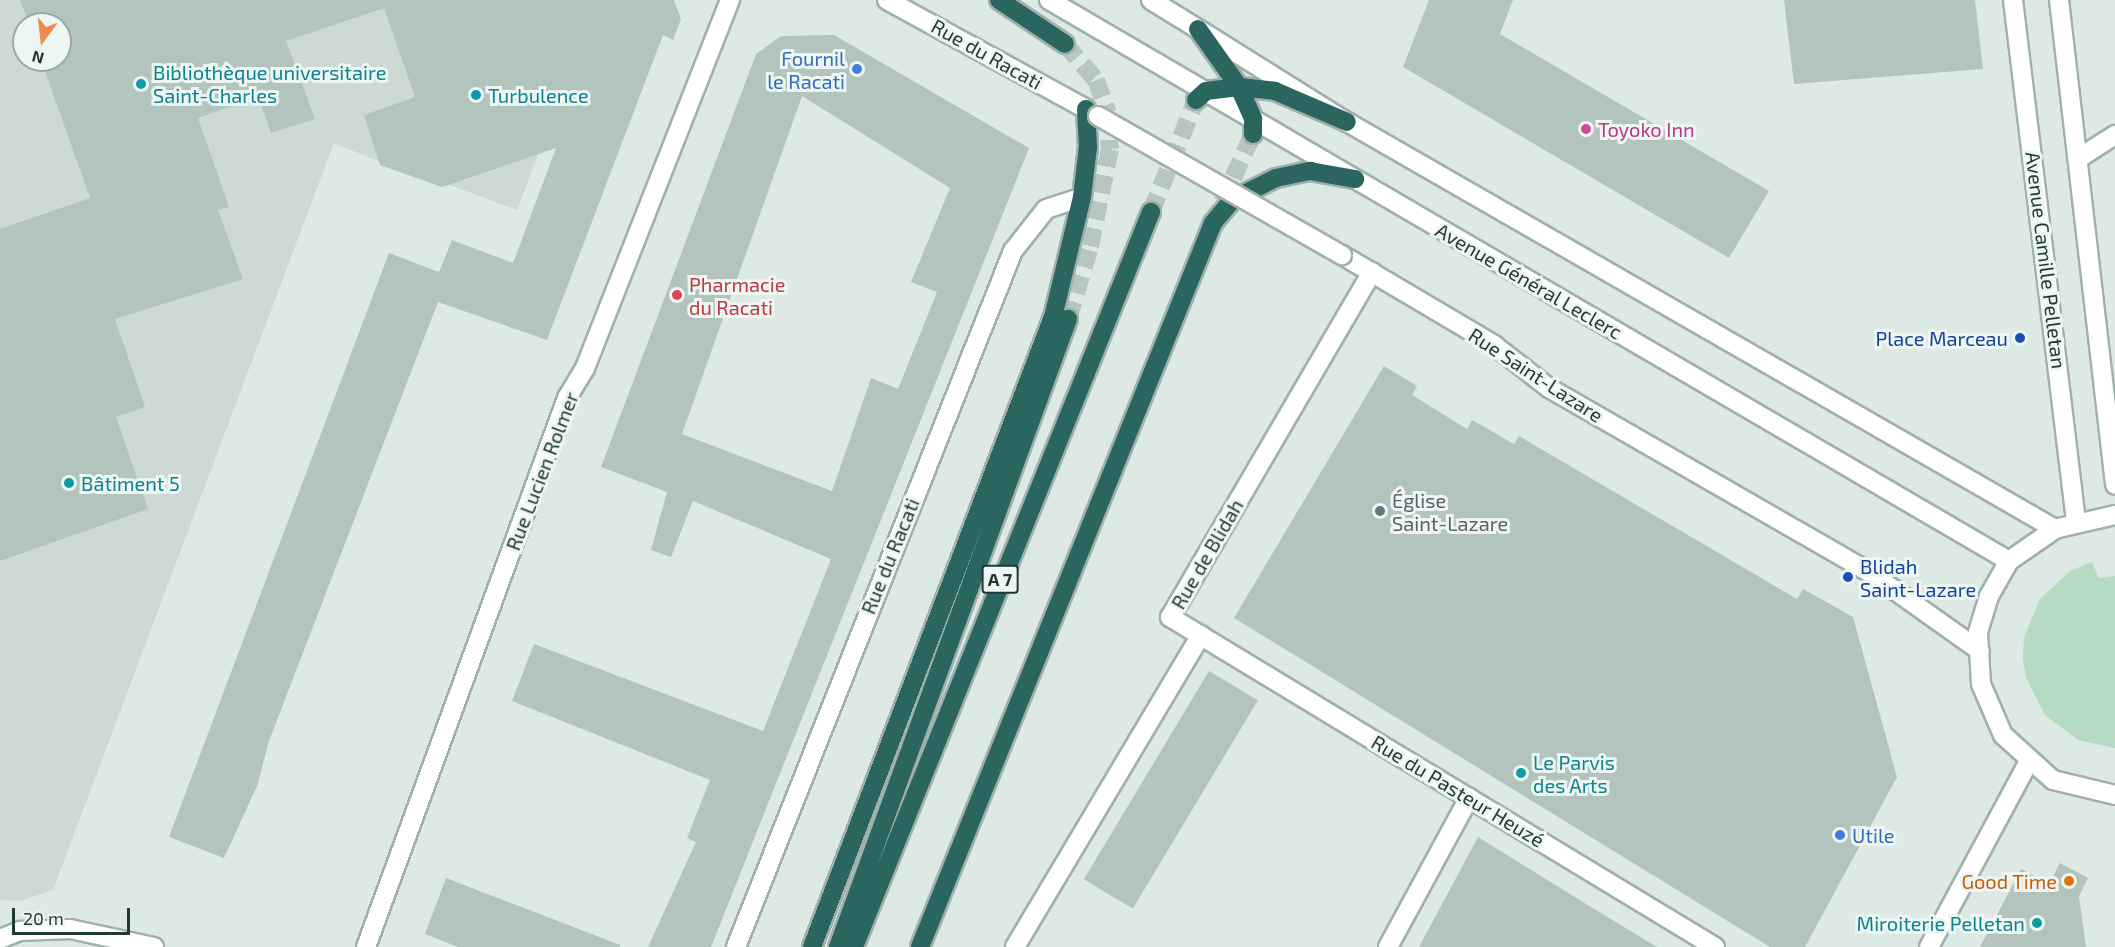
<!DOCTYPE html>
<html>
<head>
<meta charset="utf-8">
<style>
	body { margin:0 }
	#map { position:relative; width:2115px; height:947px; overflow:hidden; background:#dde9e5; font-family:"Exo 2",sans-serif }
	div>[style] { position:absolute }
	.built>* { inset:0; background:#ccd9d4 }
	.green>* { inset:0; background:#b5dbc3 }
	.building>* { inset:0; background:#b3c4be; transform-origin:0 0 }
	.motorway-tunnel>* { height:18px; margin-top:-9px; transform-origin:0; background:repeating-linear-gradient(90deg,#b7c6c2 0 18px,transparent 0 27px) }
	.roads { filter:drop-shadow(2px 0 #a0b1ac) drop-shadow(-2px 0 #a0b1ac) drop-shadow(0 2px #a0b1ac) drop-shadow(0 -2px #a0b1ac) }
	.minor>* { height:18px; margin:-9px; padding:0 9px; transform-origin:9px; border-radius:9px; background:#fff }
	.tertiary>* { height:18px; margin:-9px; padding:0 9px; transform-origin:9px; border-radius:9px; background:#fff }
	.secondary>* { height:18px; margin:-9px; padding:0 9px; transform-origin:9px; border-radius:9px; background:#fff }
	.motorway>* { height:18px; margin:-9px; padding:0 9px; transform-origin:9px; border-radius:9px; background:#2b655f }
	.bridges { filter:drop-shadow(2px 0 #a0b1ac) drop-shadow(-2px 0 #a0b1ac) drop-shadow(0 2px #a0b1ac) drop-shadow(0 -2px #a0b1ac) }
	.tertiary-bridge>* { height:18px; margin:-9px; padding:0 9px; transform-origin:9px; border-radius:9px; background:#fff }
	.dots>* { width:16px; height:16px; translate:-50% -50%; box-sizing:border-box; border:3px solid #eef6f3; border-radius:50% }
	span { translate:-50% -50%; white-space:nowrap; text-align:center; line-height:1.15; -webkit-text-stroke:6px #eef6f3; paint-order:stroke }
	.shield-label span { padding:2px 4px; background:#eef6f3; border:2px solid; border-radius:4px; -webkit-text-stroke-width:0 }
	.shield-label { font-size:18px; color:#1f3934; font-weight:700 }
	.street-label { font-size:20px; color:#1f3934 }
	.shop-label { font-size:20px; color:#366cbe }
	.right { translate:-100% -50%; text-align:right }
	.left { translate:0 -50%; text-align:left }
	.culture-label { font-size:20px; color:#0d838f }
	.hotel-label { font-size:20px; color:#b23c85 }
	.health-label { font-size:20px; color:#be3a42 }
	.transit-label { font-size:20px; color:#164399 }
	.worship-label { font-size:20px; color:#5b616d }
	.food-label { font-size:20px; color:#c56008 }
	.north { position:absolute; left:12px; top:12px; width:60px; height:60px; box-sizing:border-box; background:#eef6f3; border:2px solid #9baaa7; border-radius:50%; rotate:195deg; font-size:16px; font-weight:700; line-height:24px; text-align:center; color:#1f3934 }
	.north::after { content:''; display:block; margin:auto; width:21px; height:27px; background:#f38952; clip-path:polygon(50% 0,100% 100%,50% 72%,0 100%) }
	.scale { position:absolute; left:12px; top:908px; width:118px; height:27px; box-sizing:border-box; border:3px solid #1f3934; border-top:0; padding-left:8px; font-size:18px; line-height:21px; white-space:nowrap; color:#1f3934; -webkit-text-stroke:4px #eef6f3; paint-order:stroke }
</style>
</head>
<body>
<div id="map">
	<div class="built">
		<i style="clip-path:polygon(evenodd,0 0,563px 0,580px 46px,517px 210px,450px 185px,441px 187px,334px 143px,53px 890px,20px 901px,0 900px,0 0,24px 24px,60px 24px,60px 60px,24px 60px,24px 24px)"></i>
	</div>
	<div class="green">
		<i style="clip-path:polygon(2092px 562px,2099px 578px,2115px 576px,2115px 748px,2078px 740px,2045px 715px,2026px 678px,2023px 658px,2024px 637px,2040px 599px,2070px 571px)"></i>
	</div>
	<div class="building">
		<i style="clip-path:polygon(20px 0,674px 0,681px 19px,673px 40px,663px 35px,547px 340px,438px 302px,269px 741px,257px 786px,224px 858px,169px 837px,389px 253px,439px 272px,452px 240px,513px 263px,556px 148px,442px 187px,380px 165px,364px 115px,415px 97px,384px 8px,286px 41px,315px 119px,271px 133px,258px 97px,198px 118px,229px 207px,218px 210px,243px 279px,115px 319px,145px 407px,116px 417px,148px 509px,0 561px,0 229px,90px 198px,41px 60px,60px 60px,60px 24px,29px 24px)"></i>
		<i style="clip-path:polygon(1429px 0,1513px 0,1500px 34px,1769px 191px,1729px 258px,1403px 67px)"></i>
		<i style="clip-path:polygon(1784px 0,1975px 0,1983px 69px,1794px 84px)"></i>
		<i style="clip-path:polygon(evenodd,834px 35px,1029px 148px,711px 947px,648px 947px,696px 842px,687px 838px,710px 780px,512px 701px,534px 644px,763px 731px,831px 559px,693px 501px,671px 557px,651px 550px,667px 492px,601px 467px,756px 54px,781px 36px,834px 35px,802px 96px,950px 188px,911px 282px,937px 292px,898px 389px,871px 378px,832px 491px,682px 434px,802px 96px)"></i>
		<i style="clip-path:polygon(1384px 366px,1417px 386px,1412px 395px,1467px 429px,1472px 420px,1514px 444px,1519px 436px,1797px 599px,1803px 589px,1853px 617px,1897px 777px,1805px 947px,1770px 947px,1234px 618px)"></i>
		<i style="left:1209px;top:671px;width:57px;height:243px;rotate:31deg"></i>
		<i style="clip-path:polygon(1478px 837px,1586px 904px,1657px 947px,1419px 947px)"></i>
		<i style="clip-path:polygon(2060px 863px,2088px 878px,2079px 896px,2086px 947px,1980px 947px,2021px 869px,2049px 884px)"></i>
		<i style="clip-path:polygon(446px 878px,620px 945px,620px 947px,458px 947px,425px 934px)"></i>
	</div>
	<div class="motorway-tunnel">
		<i style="left:1065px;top:44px;width:48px;rotate:49.3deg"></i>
		<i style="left:1096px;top:80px;width:35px;rotate:70deg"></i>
		<i style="left:1108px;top:113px;width:36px;rotate:87deg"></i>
		<i style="left:1110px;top:149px;width:103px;rotate:101.7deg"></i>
		<i style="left:1089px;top:250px;width:72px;rotate:106.9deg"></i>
		<i style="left:1222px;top:202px;width:75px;rotate:-65.5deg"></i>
		<i style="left:1151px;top:212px;width:121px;rotate:-68.1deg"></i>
	</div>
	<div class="roads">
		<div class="minor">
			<i style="left:2079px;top:158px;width:43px;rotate:-32.6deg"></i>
			<i style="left:1372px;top:272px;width:400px;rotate:120.3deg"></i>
			<i style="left:1170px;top:617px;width:637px;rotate:31.2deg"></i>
			<i style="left:0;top:939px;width:22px;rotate:-22deg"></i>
			<i style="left:20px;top:931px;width:50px;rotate:-2.3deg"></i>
			<i style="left:70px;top:929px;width:86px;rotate:12.1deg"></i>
			<i style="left:366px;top:947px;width:585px;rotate:-69.89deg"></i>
			<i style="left:567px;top:398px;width:35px;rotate:-59deg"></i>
			<i style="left:585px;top:368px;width:396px;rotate:-68.5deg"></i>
			<i style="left:736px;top:947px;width:749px;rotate:-68.3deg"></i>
			<i style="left:1013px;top:251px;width:53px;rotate:-51.8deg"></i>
			<i style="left:1046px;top:209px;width:38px;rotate:-18deg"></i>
			<i style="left:1015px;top:947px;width:363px;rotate:-59.2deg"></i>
			<i style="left:1388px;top:947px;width:170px;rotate:-61.5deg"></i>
		</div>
		<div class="tertiary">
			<i style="left:1049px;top:0;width:1112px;rotate:30.3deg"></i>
			<i style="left:2013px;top:0;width:525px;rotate:83.11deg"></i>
			<i style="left:2059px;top:0;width:488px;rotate:83.4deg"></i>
			<i style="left:1198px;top:29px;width:176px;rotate:32deg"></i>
			<i style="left:1347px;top:122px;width:817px;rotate:29.89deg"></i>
			<i style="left:1342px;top:255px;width:177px;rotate:30.6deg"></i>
			<i style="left:1494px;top:345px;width:70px;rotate:38deg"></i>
			<i style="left:1549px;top:388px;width:369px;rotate:29.9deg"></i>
			<i style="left:1869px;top:572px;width:136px;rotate:35.4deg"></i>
			<i style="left:2115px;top:515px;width:62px;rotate:166.9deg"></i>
			<i style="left:2055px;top:529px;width:56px;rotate:145.2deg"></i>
			<i style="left:2009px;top:561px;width:40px;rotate:119.7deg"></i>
			<i style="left:1989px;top:596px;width:39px;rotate:107deg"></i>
			<i style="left:1978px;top:633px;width:51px;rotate:86.6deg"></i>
			<i style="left:1981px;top:684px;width:56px;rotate:66.7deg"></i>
			<i style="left:2003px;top:735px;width:67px;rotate:42deg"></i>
			<i style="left:2053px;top:780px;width:64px;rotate:13.6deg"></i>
			<i style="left:1929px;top:947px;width:209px;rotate:-61.7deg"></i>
		</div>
		<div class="secondary">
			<i style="left:887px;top:0;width:227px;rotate:28.7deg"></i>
			<i style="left:1151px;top:0;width:55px;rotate:31.7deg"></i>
		</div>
		<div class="motorway">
			<i style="left:999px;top:0;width:79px;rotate:33.7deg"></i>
			<i style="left:1198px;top:29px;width:71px;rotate:54.7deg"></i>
			<i style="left:1239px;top:87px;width:35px;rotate:66deg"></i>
			<i style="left:1253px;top:119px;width:15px;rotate:90deg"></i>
			<i style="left:1196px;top:100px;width:13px;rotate:-42deg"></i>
			<i style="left:1206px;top:91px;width:33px;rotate:-7deg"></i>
			<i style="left:1239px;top:87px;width:36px;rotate:6deg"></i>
			<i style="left:1275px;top:91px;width:78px;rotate:23.3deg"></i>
			<i style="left:812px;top:947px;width:675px;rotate:-69.07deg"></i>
			<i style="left:1053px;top:317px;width:123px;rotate:-76.4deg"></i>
			<i style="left:1082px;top:197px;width:50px;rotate:-83.2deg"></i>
			<i style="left:1088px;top:147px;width:38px;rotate:-93deg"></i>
			<i style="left:838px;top:947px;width:669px;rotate:-69.89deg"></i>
			<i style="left:854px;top:947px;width:793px;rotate:-68deg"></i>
			<i style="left:920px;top:947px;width:781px;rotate:-67.97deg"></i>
			<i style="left:1213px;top:223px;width:30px;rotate:-50deg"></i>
			<i style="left:1232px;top:200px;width:49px;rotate:-26.6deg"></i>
			<i style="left:1276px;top:178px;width:35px;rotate:-12deg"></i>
			<i style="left:1310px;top:171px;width:46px;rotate:10.1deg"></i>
		</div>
	</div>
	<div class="bridges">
		<div class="tertiary-bridge">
			<i style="left:1098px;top:116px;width:281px;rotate:29.7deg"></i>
		</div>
	</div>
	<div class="dots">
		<i style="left:857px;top:69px;background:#3f7fe0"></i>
		<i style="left:141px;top:84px;background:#0f9aa8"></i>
		<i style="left:476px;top:95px;background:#0f9aa8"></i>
		<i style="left:1586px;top:129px;background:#d1479c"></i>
		<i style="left:677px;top:295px;background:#e0444e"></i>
		<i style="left:2020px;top:338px;background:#1a4fb4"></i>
		<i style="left:69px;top:483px;background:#0f9aa8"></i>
		<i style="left:1380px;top:511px;background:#6b7280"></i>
		<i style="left:1848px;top:577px;background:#1a4fb4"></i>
		<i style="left:1521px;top:773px;background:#0f9aa8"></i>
		<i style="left:1840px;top:835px;background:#3f7fe0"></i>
		<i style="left:2069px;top:881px;background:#e8710a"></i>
		<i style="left:2037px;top:923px;background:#0f9aa8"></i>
	</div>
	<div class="shield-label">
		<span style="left:1000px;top:579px">A 7</span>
	</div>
	<div class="street-label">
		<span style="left:987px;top:54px;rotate:29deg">Rue du Racati</span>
		<span style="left:2046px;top:260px;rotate:83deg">Avenue Camille Pelletan</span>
		<span style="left:1529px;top:281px;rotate:30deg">Avenue Général Leclerc</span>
		<span style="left:1536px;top:375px;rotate:33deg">Rue Saint-Lazare</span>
		<span style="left:542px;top:471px;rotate:-69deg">Rue Lucien Rolmer</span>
		<span style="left:1207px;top:554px;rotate:-60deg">Rue de Blidah</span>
		<span style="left:890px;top:556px;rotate:-68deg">Rue du Racati</span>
		<span style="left:1458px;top:791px;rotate:31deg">Rue du Pasteur Heuzé</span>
	</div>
	<div class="shop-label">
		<span class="right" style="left:845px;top:70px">Fournil<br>le Racati</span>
		<span class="left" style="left:1852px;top:835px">Utile</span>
	</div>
	<div class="culture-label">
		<span class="left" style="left:153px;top:84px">Bibliothèque universitaire<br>Saint-Charles</span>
		<span class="left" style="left:488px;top:95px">Turbulence</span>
		<span class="left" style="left:81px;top:483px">Bâtiment 5</span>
		<span class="left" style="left:1533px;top:774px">Le Parvis<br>des Arts</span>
		<span class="right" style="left:2025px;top:923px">Miroiterie Pelletan</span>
	</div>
	<div class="hotel-label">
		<span class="left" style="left:1598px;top:129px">Toyoko Inn</span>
	</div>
	<div class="health-label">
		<span class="left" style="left:689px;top:296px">Pharmacie<br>du Racati</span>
	</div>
	<div class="transit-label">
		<span class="right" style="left:2008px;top:338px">Place Marceau</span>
		<span class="left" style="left:1860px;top:578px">Blidah<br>Saint-Lazare</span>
	</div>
	<div class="worship-label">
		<span class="left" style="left:1392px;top:512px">Église<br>Saint-Lazare</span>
	</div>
	<div class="food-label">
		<span class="right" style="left:2057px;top:881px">Good Time</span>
	</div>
	<div class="north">N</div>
	<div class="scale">20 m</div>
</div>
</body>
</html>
